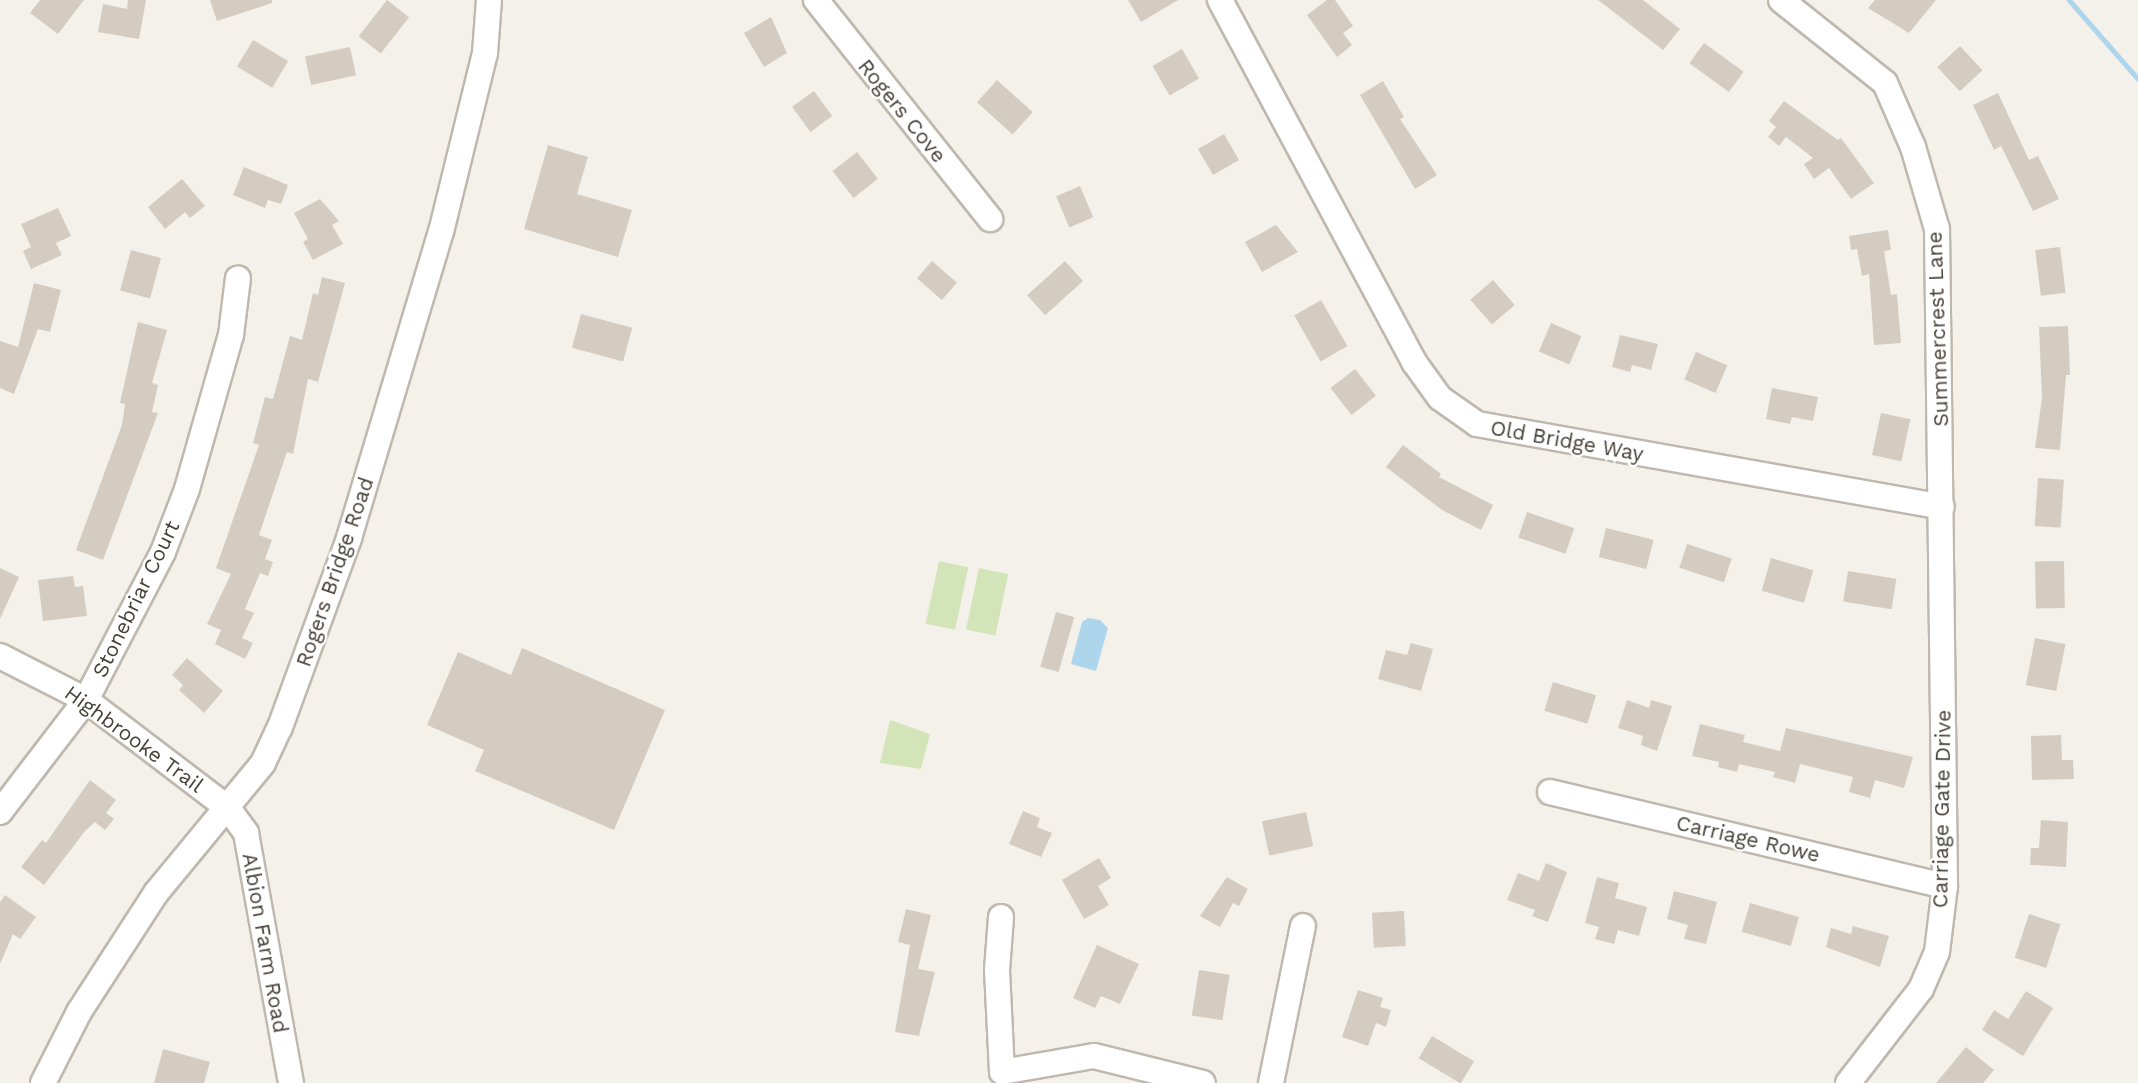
<!DOCTYPE html>
<html>
<head>
<meta charset="utf-8">
<style>
	body { margin:0 }
	#map { position:relative; width:2138px; height:1083px; overflow:hidden; background:#f4f1eb; font-family:"Work Sans",sans-serif }
	div>[style] { position:absolute }
	.green>* { inset:0; background:#d3e4b8; transform-origin:0 0 }
	.water>* { inset:0; background:#add5eb }
	.stream>* { height:5px; margin:-2.5px; padding:0 2.5px; transform-origin:2.5px; border-radius:2.5px; background:#add5eb }
	.building>* { inset:0; background:#d5ccc1; transform-origin:0 0 }
	.roads { filter:drop-shadow(2px 0 #bfb8ae) drop-shadow(-2px 0 #bfb8ae) drop-shadow(0 2px #bfb8ae) drop-shadow(0 -2px #bfb8ae) }
	.minor>* { height:24px; margin:-12px; padding:0 12px; transform-origin:12px; border-radius:12px; background:#fff }
	span { translate:-50% -50%; white-space:nowrap; text-align:center; line-height:1.15; -webkit-text-stroke:5px #fff; paint-order:stroke }
	.street-label { font-size:21px; color:#484139 }
</style>
</head>
<body>
<div id="map">
	<div class="green">
		<i style="left:939px;top:561px;width:30px;height:64px;rotate:12deg"></i>
		<i style="left:979px;top:568px;width:30px;height:63px;rotate:12deg"></i>
		<i style="clip-path:polygon(890px 720px,930px 734px,921px 769px,880px 763px)"></i>
	</div>
	<div class="water">
		<i style="clip-path:polygon(1088px 618px,1100px 620px,1108px 628px,1096px 671px,1071px 664px,1082px 622px)"></i>
	</div>
	<div class="stream">
		<i style="left:2069px;top:0;width:105px;rotate:48.9deg"></i>
	</div>
	<div class="building">
		<i style="clip-path:polygon(40px 0,84px 0,58px 34px,30px 13px)"></i>
		<i style="clip-path:polygon(128px 0,146px 0,139px 39px,98px 32px,103px 4px,127px 9px)"></i>
		<i style="clip-path:polygon(210px 0,272px 0,272px 3px,217px 21px)"></i>
		<i style="left:387px;top:0;width:28px;height:46px;rotate:38deg"></i>
		<i style="clip-path:polygon(1128px 0,1178px 0,1141px 22px)"></i>
		<i style="clip-path:polygon(1327px 0,1335px 0,1353px 26px,1343px 33px,1352px 45px,1337px 57px,1307px 15px)"></i>
		<i style="clip-path:polygon(1598px 0,1643px 0,1680px 29px,1663px 50px)"></i>
		<i style="clip-path:polygon(1875px 0,1936px 0,1909px 33px,1868px 8px)"></i>
		<i style="clip-path:polygon(771px 17px,787px 53px,764px 67px,744px 33px)"></i>
		<i style="left:253px;top:40px;width:41px;height:31px;rotate:31deg"></i>
		<i style="left:1704px;top:43px;width:49px;height:25px;rotate:36deg"></i>
		<i style="left:1960px;top:46px;width:33px;height:31px;rotate:47deg"></i>
		<i style="left:350px;top:47px;width:29px;height:46px;rotate:78deg"></i>
		<i style="left:1182px;top:49px;width:34px;height:34px;rotate:60deg"></i>
		<i style="left:997px;top:80px;width:48px;height:30px;rotate:42deg"></i>
		<i style="clip-path:polygon(1383px 81px,1404px 117px,1400px 119px,1437px 175px,1415px 189px,1360px 95px)"></i>
		<i style="left:814px;top:91px;width:31px;height:27px;rotate:54deg"></i>
		<i style="clip-path:polygon(1998px 93px,2029px 160px,2038px 156px,2059px 199px,2033px 211px,2001px 146px,1994px 150px,1973px 105px)"></i>
		<i style="clip-path:polygon(1784px 101px,1838px 140px,1841px 138px,1874px 183px,1851px 199px,1829px 168px,1814px 179px,1804px 164px,1813px 158px,1786px 137px,1779px 146px,1768px 137px,1776px 127px,1769px 121px)"></i>
		<i style="left:1224px;top:134px;width:30px;height:30px;rotate:60deg"></i>
		<i style="clip-path:polygon(548px 145px,588px 157px,577px 194px,632px 210px,618px 257px,524px 229px)"></i>
		<i style="left:857px;top:152px;width:34px;height:31px;rotate:52deg"></i>
		<i style="clip-path:polygon(244px 167px,288px 185px,281px 204px,268px 200px,265px 208px,233px 195px)"></i>
		<i style="clip-path:polygon(182px 179px,205px 206px,190px 218px,185px 212px,165px 229px,148px 207px)"></i>
		<i style="left:1080px;top:186px;width:34px;height:26px;rotate:67deg"></i>
		<i style="clip-path:polygon(320px 199px,339px 221px,332px 225px,343px 244px,313px 260px,303px 242px,308px 239px,294px 213px)"></i>
		<i style="clip-path:polygon(58px 208px,71px 236px,56px 243px,62px 255px,31px 269px,23px 251px,31px 247px,21px 224px)"></i>
		<i style="clip-path:polygon(1276px 225px,1298px 252px,1262px 272px,1245px 242px)"></i>
		<i style="clip-path:polygon(1888px 230px,1891px 250px,1884px 251px,1891px 295px,1897px 294px,1901px 343px,1874px 345px,1869px 274px,1862px 276px,1857px 249px,1851px 250px,1849px 236px)"></i>
		<i style="left:2060px;top:247px;width:46px;height:25px;rotate:83deg"></i>
		<i style="left:131px;top:250px;width:31px;height:42px;rotate:15deg"></i>
		<i style="left:932px;top:261px;width:33px;height:23px;rotate:41deg"></i>
		<i style="left:1065px;top:261px;width:27px;height:51px;rotate:48deg"></i>
		<i style="clip-path:polygon(322px 277px,345px 283px,318px 382px,308px 379px,293px 454px,287px 452px,259px 535px,272px 540px,265px 559px,273px 562px,268px 576px,260px 573px,245px 609px,254px 613px,242px 638px,253px 643px,245px 659px,215px 644px,221px 630px,207px 624px,231px 574px,216px 568px,259px 445px,253px 443px,265px 397px,273px 399px,290px 336px,302px 340px,313px 293px,318px 295px)"></i>
		<i style="left:1493px;top:280px;width:33px;height:30px;rotate:49deg"></i>
		<i style="clip-path:polygon(34px 283px,61px 290px,50px 332px,38px 329px,14px 394px,0 388px,0 341px,18px 347px)"></i>
		<i style="left:1321px;top:300px;width:53px;height:31px;rotate:60deg"></i>
		<i style="left:581px;top:314px;width:53px;height:35px;rotate:15deg"></i>
		<i style="clip-path:polygon(138px 322px,167px 330px,152px 383px,158px 385px,152px 412px,158px 413px,103px 560px,76px 550px,122px 425px,125px 404px,120px 403px)"></i>
		<i style="left:1551px;top:323px;width:33px;height:31px;rotate:23deg"></i>
		<i style="clip-path:polygon(2068px 326px,2070px 375px,2066px 375px,2060px 450px,2035px 448px,2042px 398px,2039px 327px)"></i>
		<i style="clip-path:polygon(1620px 335px,1658px 344px,1651px 370px,1632px 365px,1630px 372px,1612px 367px)"></i>
		<i style="left:1696px;top:352px;width:34px;height:30px;rotate:23deg"></i>
		<i style="left:1355px;top:369px;width:34px;height:31px;rotate:52deg"></i>
		<i style="clip-path:polygon(1772px 388px,1818px 397px,1813px 421px,1792px 417px,1790px 424px,1766px 419px)"></i>
		<i style="left:1881px;top:413px;width:30px;height:43px;rotate:12deg"></i>
		<i style="clip-path:polygon(1403px 445px,1441px 474px,1439px 477px,1493px 505px,1481px 530px,1442px 510px,1386px 467px)"></i>
		<i style="left:2038px;top:478px;width:26px;height:48px;rotate:4deg"></i>
		<i style="left:1527px;top:512px;width:50px;height:27px;rotate:19deg"></i>
		<i style="left:1606px;top:528px;width:49px;height:30px;rotate:14deg"></i>
		<i style="left:1687px;top:544px;width:47px;height:25px;rotate:18deg"></i>
		<i style="left:1771px;top:558px;width:44px;height:34px;rotate:16deg"></i>
		<i style="left:2064px;top:561px;width:47px;height:29px;rotate:89deg"></i>
		<i style="clip-path:polygon(0 568px,19px 577px,0 619px)"></i>
		<i style="left:1848px;top:571px;width:49px;height:31px;rotate:9deg"></i>
		<i style="clip-path:polygon(73px 576px,75px 587px,83px 586px,87px 616px,43px 621px,38px 580px)"></i>
		<i style="left:1056px;top:612px;width:19px;height:57px;rotate:16deg"></i>
		<i style="left:2035px;top:638px;width:31px;height:48px;rotate:11deg"></i>
		<i style="clip-path:polygon(1411px 643px,1433px 649px,1421px 691px,1378px 679px,1386px 650px,1407px 655px)"></i>
		<i style="clip-path:polygon(522px 648px,665px 710px,614px 830px,475px 771px,484px 750px,427px 725px,458px 652px,511px 675px)"></i>
		<i style="clip-path:polygon(187px 658px,223px 691px,204px 713px,179px 690px,183px 685px,172px 675px)"></i>
		<i style="left:1553px;top:682px;width:45px;height:30px;rotate:17deg"></i>
		<i style="clip-path:polygon(1627px 700px,1649px 708px,1651px 700px,1672px 706px,1657px 751px,1641px 745px,1643px 736px,1618px 728px)"></i>
		<i style="clip-path:polygon(1700px 724px,1745px 735px,1743px 742px,1780px 751px,1786px 728px,1913px 757px,1904px 788px,1875px 780px,1870px 798px,1849px 792px,1853px 777px,1800px 764px,1795px 783px,1773px 777px,1775px 772px,1739px 764px,1737px 772px,1718px 767px,1719px 762px,1692px 756px)"></i>
		<i style="clip-path:polygon(2061px 735px,2062px 760px,2073px 760px,2074px 779px,2032px 780px,2031px 736px)"></i>
		<i style="clip-path:polygon(90px 780px,116px 800px,106px 813px,114px 819px,105px 830px,95px 822px,85px 831px,44px 885px,21px 867px,42px 840px,46px 843px)"></i>
		<i style="clip-path:polygon(1023px 811px,1040px 818px,1037px 827px,1052px 833px,1041px 857px,1009px 844px)"></i>
		<i style="left:1306px;top:812px;width:35px;height:45px;rotate:78deg"></i>
		<i style="clip-path:polygon(2041px 820px,2068px 822px,2066px 867px,2030px 865px,2031px 848px,2039px 848px)"></i>
		<i style="clip-path:polygon(1099px 858px,1111px 878px,1098px 886px,1109px 905px,1084px 919px,1062px 880px)"></i>
		<i style="clip-path:polygon(1546px 863px,1567px 872px,1548px 922px,1532px 916px,1535px 910px,1507px 900px,1518px 873px,1539px 881px)"></i>
		<i style="clip-path:polygon(1227px 877px,1248px 889px,1239px 906px,1233px 903px,1220px 927px,1200px 916px)"></i>
		<i style="clip-path:polygon(1597px 877px,1619px 883px,1615px 898px,1647px 907px,1639px 936px,1618px 930px,1614px 944px,1595px 939px,1599px 927px,1585px 923px)"></i>
		<i style="clip-path:polygon(1674px 891px,1717px 902px,1706px 944px,1684px 939px,1688px 925px,1667px 919px)"></i>
		<i style="clip-path:polygon(5px 895px,36px 917px,20px 939px,13px 934px,0 964px,0 902px)"></i>
		<i style="left:1750px;top:903px;width:51px;height:30px;rotate:16deg"></i>
		<i style="clip-path:polygon(906px 909px,931px 915px,918px 969px,935px 972px,919px 1036px,895px 1032px,910px 945px,898px 942px)"></i>
		<i style="left:1404px;top:911px;width:35px;height:32px;rotate:87deg"></i>
		<i style="left:2029px;top:914px;width:33px;height:46px;rotate:18deg"></i>
		<i style="clip-path:polygon(1853px 926px,1889px 936px,1880px 967px,1826px 947px,1831px 928px,1851px 934px)"></i>
		<i style="clip-path:polygon(1097px 945px,1139px 964px,1120px 1004px,1101px 996px,1095px 1008px,1073px 998px)"></i>
		<i style="left:1199px;top:970px;width:31px;height:46px;rotate:9deg"></i>
		<i style="clip-path:polygon(1358px 990px,1383px 998px,1380px 1007px,1391px 1010px,1386px 1027px,1376px 1023px,1368px 1046px,1342px 1037px)"></i>
		<i style="clip-path:polygon(2026px 991px,2053px 1008px,2023px 1056px,1982px 1030px,1994px 1010px,2008px 1019px)"></i>
		<i style="left:1432px;top:1036px;width:49px;height:26px;rotate:31deg"></i>
		<i style="clip-path:polygon(1966px 1047px,1994px 1070px,1983px 1083px,1936px 1083px)"></i>
		<i style="clip-path:polygon(163px 1049px,210px 1062px,204px 1083px,154px 1083px)"></i>
	</div>
	<div class="roads">
		<div class="minor">
			<i style="left:816px;top:0;width:280px;rotate:51.5deg"></i>
			<i style="left:1220px;top:0;width:411px;rotate:61.8deg"></i>
			<i style="left:1414px;top:362px;width:44px;rotate:54.2deg"></i>
			<i style="left:1440px;top:398px;width:45px;rotate:35.1deg"></i>
			<i style="left:1477px;top:424px;width:472px;rotate:10.1deg"></i>
			<i style="left:1781px;top:0;width:133px;rotate:38.6deg"></i>
			<i style="left:1885px;top:83px;width:70px;rotate:66.4deg"></i>
			<i style="left:1913px;top:147px;width:85px;rotate:73.7deg"></i>
			<i style="left:1937px;top:229px;width:657px;rotate:89.3deg"></i>
			<i style="left:1945px;top:886px;width:66px;rotate:96.9deg"></i>
			<i style="left:1937px;top:952px;width:40px;rotate:113.4deg"></i>
			<i style="left:1921px;top:989px;width:119px;rotate:127.8deg"></i>
			<i style="left:0;top:656px;width:97px;rotate:27.1deg"></i>
			<i style="left:86px;top:700px;width:178px;rotate:37.3deg"></i>
			<i style="left:228px;top:808px;width:31px;rotate:54deg"></i>
			<i style="left:246px;top:833px;width:254px;rotate:79.8deg"></i>
			<i style="left:1550px;top:792px;width:406px;rotate:13.4deg"></i>
			<i style="left:0;top:812px;width:141px;rotate:-52.5deg"></i>
			<i style="left:86px;top:700px;width:167px;rotate:-62.5deg"></i>
			<i style="left:163px;top:552px;width:67px;rotate:-69.1deg"></i>
			<i style="left:187px;top:489px;width:160px;rotate:-74.1deg"></i>
			<i style="left:231px;top:335px;width:57px;rotate:-83deg"></i>
			<i style="left:1001px;top:917px;width:53px;rotate:94.3deg"></i>
			<i style="left:997px;top:970px;width:102px;rotate:87.2deg"></i>
			<i style="left:1002px;top:1072px;width:93px;rotate:-9.9deg"></i>
			<i style="left:1094px;top:1056px;width:112px;rotate:13.9deg"></i>
			<i style="left:43px;top:1083px;width:80px;rotate:-63.1deg"></i>
			<i style="left:79px;top:1012px;width:142px;rotate:-57.1deg"></i>
			<i style="left:156px;top:893px;width:168px;rotate:-50.5deg"></i>
			<i style="left:263px;top:763px;width:40px;rotate:-65deg"></i>
			<i style="left:280px;top:727px;width:201px;rotate:-69.9deg"></i>
			<i style="left:349px;top:538px;width:320px;rotate:-73.3deg"></i>
			<i style="left:441px;top:232px;width:184px;rotate:-76.2deg"></i>
			<i style="left:485px;top:53px;width:53px;rotate:-85.7deg"></i>
			<i style="left:1271px;top:1083px;width:160px;rotate:-78.5deg"></i>
		</div>
	</div>
	<div class="street-label">
		<span style="left:902px;top:111px;rotate:51deg">Rogers Cove</span>
		<span style="left:1938px;top:329px;rotate:-92deg">Summercrest Lane</span>
		<span style="left:1567px;top:441px;rotate:10deg">Old Bridge Way</span>
		<span style="left:335px;top:572px;rotate:-71deg">Rogers Bridge Road</span>
		<span style="left:136px;top:599px;rotate:-64deg">Stonebriar Court</span>
		<span style="left:134px;top:739px;rotate:36deg">Highbrooke Trail</span>
		<span style="left:1942px;top:809px;rotate:-89deg">Carriage Gate Drive</span>
		<span style="left:1748px;top:839px;rotate:13deg">Carriage Rowe</span>
		<span style="left:265px;top:943px;rotate:80deg">Albion Farm Road</span>
	</div>
</div>
</body>
</html>
